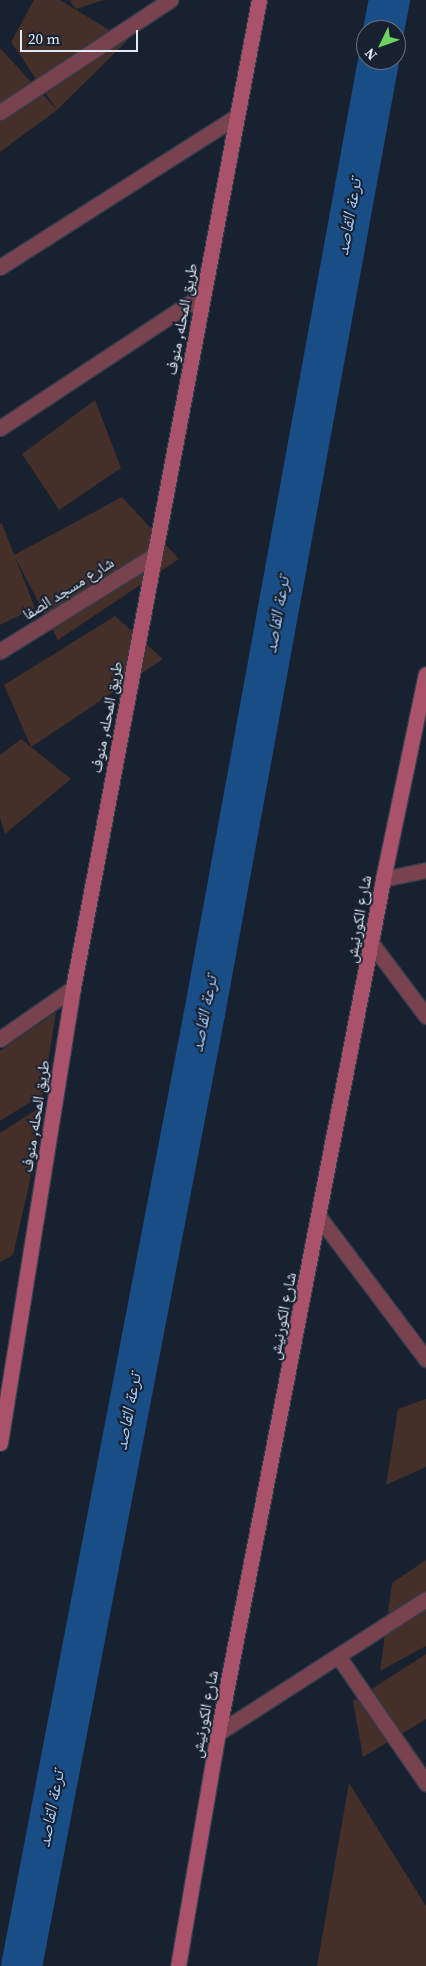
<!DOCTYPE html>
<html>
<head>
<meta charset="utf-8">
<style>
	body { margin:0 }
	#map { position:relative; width:426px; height:1966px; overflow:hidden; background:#172130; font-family:"Source Serif 4","Noto Naskh Arabic",serif }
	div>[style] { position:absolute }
	.canal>* { height:41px; margin:-20.5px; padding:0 20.5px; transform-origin:20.5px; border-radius:20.5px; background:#194d86 }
	.building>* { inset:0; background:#442f29 }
	.roads { filter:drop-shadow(1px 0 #343d4c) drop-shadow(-1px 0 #343d4c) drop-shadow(0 1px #343d4c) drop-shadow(0 -1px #343d4c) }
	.minor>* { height:15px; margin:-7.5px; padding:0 7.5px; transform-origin:7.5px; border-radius:7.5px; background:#78424f }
	.secondary>* { height:15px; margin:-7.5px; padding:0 7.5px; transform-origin:7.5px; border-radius:7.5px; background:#a9526a }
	span { translate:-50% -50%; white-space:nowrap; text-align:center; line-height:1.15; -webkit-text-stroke:4px #172130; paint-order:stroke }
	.street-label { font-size:16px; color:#e3eaf5 }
	.water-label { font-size:18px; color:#a3ccff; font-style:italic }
	.north { position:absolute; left:356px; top:20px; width:50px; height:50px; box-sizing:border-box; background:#172130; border:1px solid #69717f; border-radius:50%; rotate:228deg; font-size:14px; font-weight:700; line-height:20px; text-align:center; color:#e3eaf5 }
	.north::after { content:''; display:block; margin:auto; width:18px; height:22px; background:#6fd35f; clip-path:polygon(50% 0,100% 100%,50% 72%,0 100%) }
	.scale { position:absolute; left:20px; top:30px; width:118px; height:22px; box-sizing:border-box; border:2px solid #e3eaf5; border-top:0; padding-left:6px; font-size:15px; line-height:18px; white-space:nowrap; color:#e3eaf5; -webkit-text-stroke:4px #172130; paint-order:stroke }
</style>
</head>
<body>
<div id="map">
	<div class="canal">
		<i style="left:383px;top:30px;width:31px;rotate:-79deg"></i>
		<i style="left:21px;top:1966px;width:970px;rotate:-79.13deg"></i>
		<i style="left:204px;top:1013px;width:969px;rotate:-79.65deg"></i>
	</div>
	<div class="building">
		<i style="clip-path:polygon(34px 0,60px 0,127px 41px,57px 110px,11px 42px)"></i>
		<i style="clip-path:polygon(69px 0,104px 0,76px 9px)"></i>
		<i style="clip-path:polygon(0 48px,57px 110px,0 152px)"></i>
		<i style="clip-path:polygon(95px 400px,121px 468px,59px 510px,22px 454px)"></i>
		<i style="clip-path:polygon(122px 497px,179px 559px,58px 640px,15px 557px,35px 608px,0 625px,0 524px,2px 523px,14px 555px)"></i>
		<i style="clip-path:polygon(115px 616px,163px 659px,31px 747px,4px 685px)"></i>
		<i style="clip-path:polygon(21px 739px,71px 779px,5px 834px,0 818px,0 755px)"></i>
		<i style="clip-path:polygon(56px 1012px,43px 1094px,0 1121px,0 1051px)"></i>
		<i style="clip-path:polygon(41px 1107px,29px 1185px,13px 1255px,0 1262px,0 1133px)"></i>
		<i style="clip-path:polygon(426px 1399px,426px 1467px,386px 1485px,398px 1409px)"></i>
		<i style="clip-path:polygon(426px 1560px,426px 1646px,380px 1671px,392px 1583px)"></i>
		<i style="clip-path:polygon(426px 1654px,426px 1719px,363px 1757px,353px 1701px)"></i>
		<i style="clip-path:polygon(349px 1783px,426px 1906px,426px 1966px,317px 1966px)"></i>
	</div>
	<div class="roads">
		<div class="minor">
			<i style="left:0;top:112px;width:204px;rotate:-33.4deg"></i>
			<i style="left:0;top:267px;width:281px;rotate:-32.5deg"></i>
			<i style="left:0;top:428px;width:243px;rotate:-33.4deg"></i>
			<i style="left:0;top:651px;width:182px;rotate:-31.8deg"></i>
			<i style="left:383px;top:879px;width:44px;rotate:-11.8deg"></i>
			<i style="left:372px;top:944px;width:90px;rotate:53.1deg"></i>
			<i style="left:0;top:1039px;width:89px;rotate:-34.9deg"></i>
			<i style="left:319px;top:1217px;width:178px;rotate:53deg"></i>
			<i style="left:338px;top:1656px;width:155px;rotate:55.3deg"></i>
			<i style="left:218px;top:1733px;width:247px;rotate:-32.8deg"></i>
		</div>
		<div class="secondary">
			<i style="left:0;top:1443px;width:461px;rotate:-80.9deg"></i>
			<i style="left:73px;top:988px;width:1005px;rotate:-79.34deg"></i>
			<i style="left:178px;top:1966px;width:236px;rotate:-80.3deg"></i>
			<i style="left:218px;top:1733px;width:870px;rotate:-79.06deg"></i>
			<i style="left:383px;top:879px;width:209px;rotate:-78.2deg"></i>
		</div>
	</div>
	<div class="street-label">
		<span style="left:181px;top:319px;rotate:-79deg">طريق المحله, منوف</span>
		<span style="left:68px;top:588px;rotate:-32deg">شارع مسجد الصفا</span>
		<span style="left:106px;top:717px;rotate:-79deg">طريق المحله, منوف</span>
		<span style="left:358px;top:919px;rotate:-80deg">شارع الكورنيش</span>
		<span style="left:35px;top:1116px;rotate:-81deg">طريق المحله, منوف</span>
		<span style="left:282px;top:1316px;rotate:-79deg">شارع الكورنيش</span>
		<span style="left:204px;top:1714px;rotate:-79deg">شارع الكورنيش</span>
	</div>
	<div class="water-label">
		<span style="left:349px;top:217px;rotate:-80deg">ترعة القاصد</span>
		<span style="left:277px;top:615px;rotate:-80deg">ترعة القاصد</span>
		<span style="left:204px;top:1014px;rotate:-79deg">ترعة القاصد</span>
		<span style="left:128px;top:1412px;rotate:-79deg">ترعة القاصد</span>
		<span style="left:51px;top:1809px;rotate:-79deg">ترعة القاصد</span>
	</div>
	<div class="north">N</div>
	<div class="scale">20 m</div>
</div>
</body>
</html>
